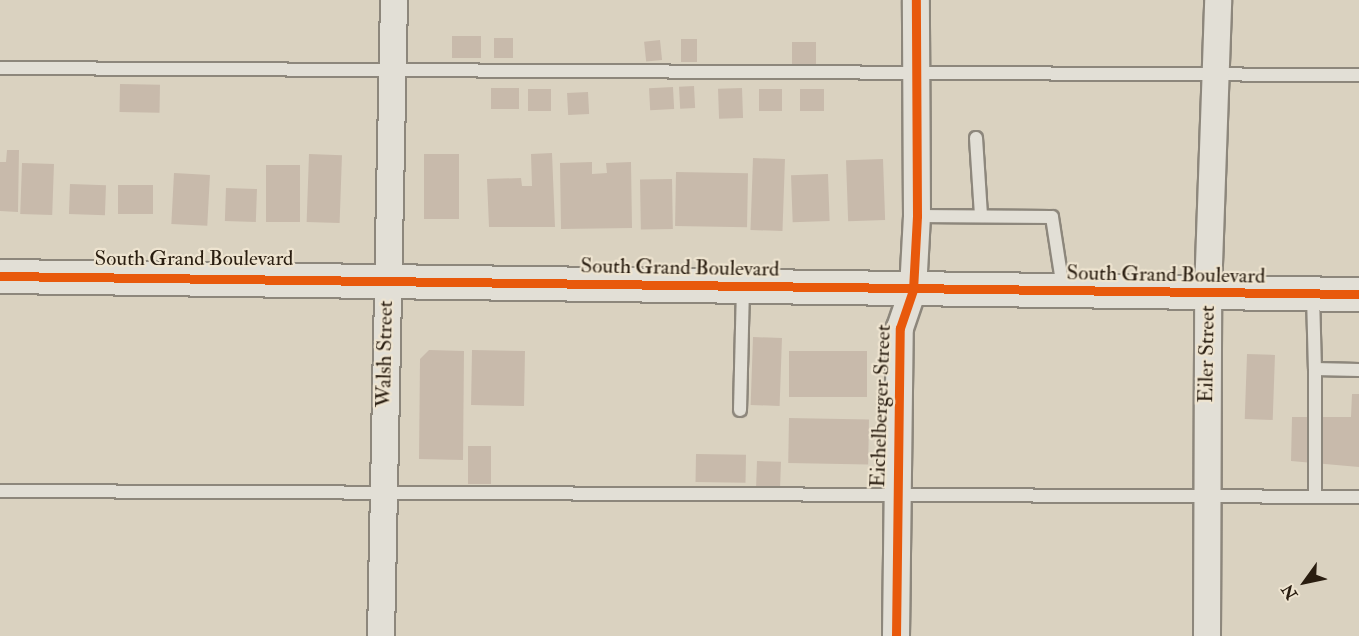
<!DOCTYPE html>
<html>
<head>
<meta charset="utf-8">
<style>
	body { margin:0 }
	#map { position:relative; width:1359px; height:636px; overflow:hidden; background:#dad2c0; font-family:"IM FELL Double Pica",serif }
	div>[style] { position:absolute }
	.building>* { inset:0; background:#c8baab; transform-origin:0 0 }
	.roads { filter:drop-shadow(2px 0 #8d877c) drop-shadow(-2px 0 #8d877c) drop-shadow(0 2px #8d877c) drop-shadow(0 -2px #8d877c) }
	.service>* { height:12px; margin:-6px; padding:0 6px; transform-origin:6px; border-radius:6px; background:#e2dfd6 }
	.minor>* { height:26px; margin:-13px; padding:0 13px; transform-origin:13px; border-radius:13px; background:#e2dfd6 }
	.secondary>* { height:33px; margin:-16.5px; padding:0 16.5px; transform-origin:16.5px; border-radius:16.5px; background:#e2dfd6 }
	.cycleway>* { height:9px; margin:-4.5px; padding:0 4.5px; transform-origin:4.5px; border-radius:4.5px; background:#e8590c }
	span { translate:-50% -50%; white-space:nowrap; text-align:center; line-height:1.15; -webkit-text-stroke:4.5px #eee4d0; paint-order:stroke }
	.street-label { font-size:21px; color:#291d10 }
	.north { position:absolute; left:1275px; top:552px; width:60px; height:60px; -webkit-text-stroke:4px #eee4d0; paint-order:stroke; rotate:237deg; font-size:16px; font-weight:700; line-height:24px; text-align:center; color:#291d10 }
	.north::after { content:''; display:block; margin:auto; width:21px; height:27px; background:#291d10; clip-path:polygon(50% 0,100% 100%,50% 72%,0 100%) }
</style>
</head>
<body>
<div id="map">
	<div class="building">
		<i style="left:452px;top:36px;width:29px;height:22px"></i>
		<i style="left:494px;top:38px;width:19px;height:20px"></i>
		<i style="left:681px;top:39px;width:16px;height:23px"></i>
		<i style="left:660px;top:40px;width:20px;height:16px;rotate:84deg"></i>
		<i style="left:816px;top:42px;width:23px;height:24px;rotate:90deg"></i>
		<i style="left:120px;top:84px;width:40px;height:28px;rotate:1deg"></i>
		<i style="left:694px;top:86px;width:22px;height:15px;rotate:87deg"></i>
		<i style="left:673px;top:87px;width:22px;height:24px;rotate:87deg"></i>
		<i style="left:519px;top:88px;width:21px;height:28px;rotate:90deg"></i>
		<i style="left:742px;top:88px;width:30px;height:24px;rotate:88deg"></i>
		<i style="left:528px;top:89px;width:23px;height:22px"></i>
		<i style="left:782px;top:89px;width:22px;height:23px;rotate:90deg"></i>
		<i style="left:824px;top:89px;width:22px;height:24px;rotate:90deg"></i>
		<i style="left:588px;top:92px;width:22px;height:21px;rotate:87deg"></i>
		<i style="clip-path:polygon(7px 150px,19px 150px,18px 212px,0 211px,0 162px,6px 162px)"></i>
		<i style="clip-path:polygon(552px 153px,555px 227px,489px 227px,487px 179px,521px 178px,522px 186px,532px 186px,531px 154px)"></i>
		<i style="left:309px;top:154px;width:33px;height:68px;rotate:2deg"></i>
		<i style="left:424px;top:154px;width:35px;height:65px"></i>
		<i style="left:753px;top:158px;width:32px;height:72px;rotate:2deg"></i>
		<i style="left:883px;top:159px;width:61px;height:37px;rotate:88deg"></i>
		<i style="clip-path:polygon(592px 162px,592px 174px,607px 173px,606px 163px,631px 162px,632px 228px,561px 229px,560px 163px)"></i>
		<i style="left:22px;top:163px;width:32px;height:51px;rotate:2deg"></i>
		<i style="left:266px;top:165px;width:34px;height:57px"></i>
		<i style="left:676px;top:172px;width:72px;height:54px;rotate:1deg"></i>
		<i style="left:174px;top:173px;width:36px;height:51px;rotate:3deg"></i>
		<i style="left:828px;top:174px;width:47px;height:37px;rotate:88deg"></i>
		<i style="left:672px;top:179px;width:50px;height:32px;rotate:89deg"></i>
		<i style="left:70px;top:184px;width:36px;height:30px;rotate:2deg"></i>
		<i style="left:118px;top:185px;width:35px;height:29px"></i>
		<i style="left:226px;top:188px;width:31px;height:33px;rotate:2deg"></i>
		<i style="left:753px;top:337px;width:29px;height:68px;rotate:2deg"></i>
		<i style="clip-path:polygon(429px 350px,464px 351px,463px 460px,419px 459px,420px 359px)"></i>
		<i style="left:472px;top:350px;width:53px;height:55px;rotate:1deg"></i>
		<i style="left:789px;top:351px;width:78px;height:46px"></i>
		<i style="left:1247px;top:354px;width:28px;height:65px;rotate:2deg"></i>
		<i style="clip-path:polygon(1352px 394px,1359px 394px,1359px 467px,1291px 461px,1292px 417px,1351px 417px)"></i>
		<i style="left:789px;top:418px;width:80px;height:45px;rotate:1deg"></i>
		<i style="left:468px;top:446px;width:23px;height:38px"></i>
		<i style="left:696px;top:454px;width:50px;height:28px;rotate:1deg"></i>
		<i style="left:757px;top:461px;width:24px;height:25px;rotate:2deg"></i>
	</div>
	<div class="roads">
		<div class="service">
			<i style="left:0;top:68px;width:1359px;rotate:0.3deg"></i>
			<i style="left:976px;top:138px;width:78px;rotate:86.3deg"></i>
			<i style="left:917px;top:216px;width:135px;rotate:0.4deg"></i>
			<i style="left:1052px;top:217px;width:72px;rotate:81.2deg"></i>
			<i style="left:1313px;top:295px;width:74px;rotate:88.5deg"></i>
			<i style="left:1315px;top:369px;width:44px;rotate:1.3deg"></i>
			<i style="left:740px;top:410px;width:122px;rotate:-88.6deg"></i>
			<i style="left:0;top:491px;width:1359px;rotate:0.25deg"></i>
			<i style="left:1315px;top:497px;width:128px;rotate:-90deg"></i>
		</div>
		<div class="minor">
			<i style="left:381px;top:636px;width:636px;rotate:-88.83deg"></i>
			<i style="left:896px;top:636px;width:308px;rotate:-89.3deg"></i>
			<i style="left:900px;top:328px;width:40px;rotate:-71.1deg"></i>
			<i style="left:913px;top:290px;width:74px;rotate:-86.9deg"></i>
			<i style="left:917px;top:216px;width:216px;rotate:-90.3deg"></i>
			<i style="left:1207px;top:636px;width:343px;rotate:-89.8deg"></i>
			<i style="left:1208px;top:293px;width:293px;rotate:-88deg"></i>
		</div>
		<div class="secondary">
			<i style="left:0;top:276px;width:1359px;rotate:0.76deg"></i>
		</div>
	</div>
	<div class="cycleway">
		<i style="left:0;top:276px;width:1359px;rotate:0.76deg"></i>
		<i style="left:896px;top:636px;width:308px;rotate:-89.3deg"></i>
		<i style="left:900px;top:328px;width:40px;rotate:-71.1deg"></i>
		<i style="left:913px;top:290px;width:74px;rotate:-86.9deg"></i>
		<i style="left:917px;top:216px;width:216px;rotate:-90.3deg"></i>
	</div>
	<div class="street-label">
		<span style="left:194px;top:259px">South Grand Boulevard</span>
		<span style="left:680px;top:268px;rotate:1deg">South Grand Boulevard</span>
		<span style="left:1166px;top:275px;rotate:1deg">South Grand Boulevard</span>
		<span style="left:385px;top:354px;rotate:-89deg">Walsh Street</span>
		<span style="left:1207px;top:354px;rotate:-89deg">Eiler Street</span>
		<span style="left:881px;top:406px;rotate:-88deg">Eichelberger Street</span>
	</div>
	<div class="north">N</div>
</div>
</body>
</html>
